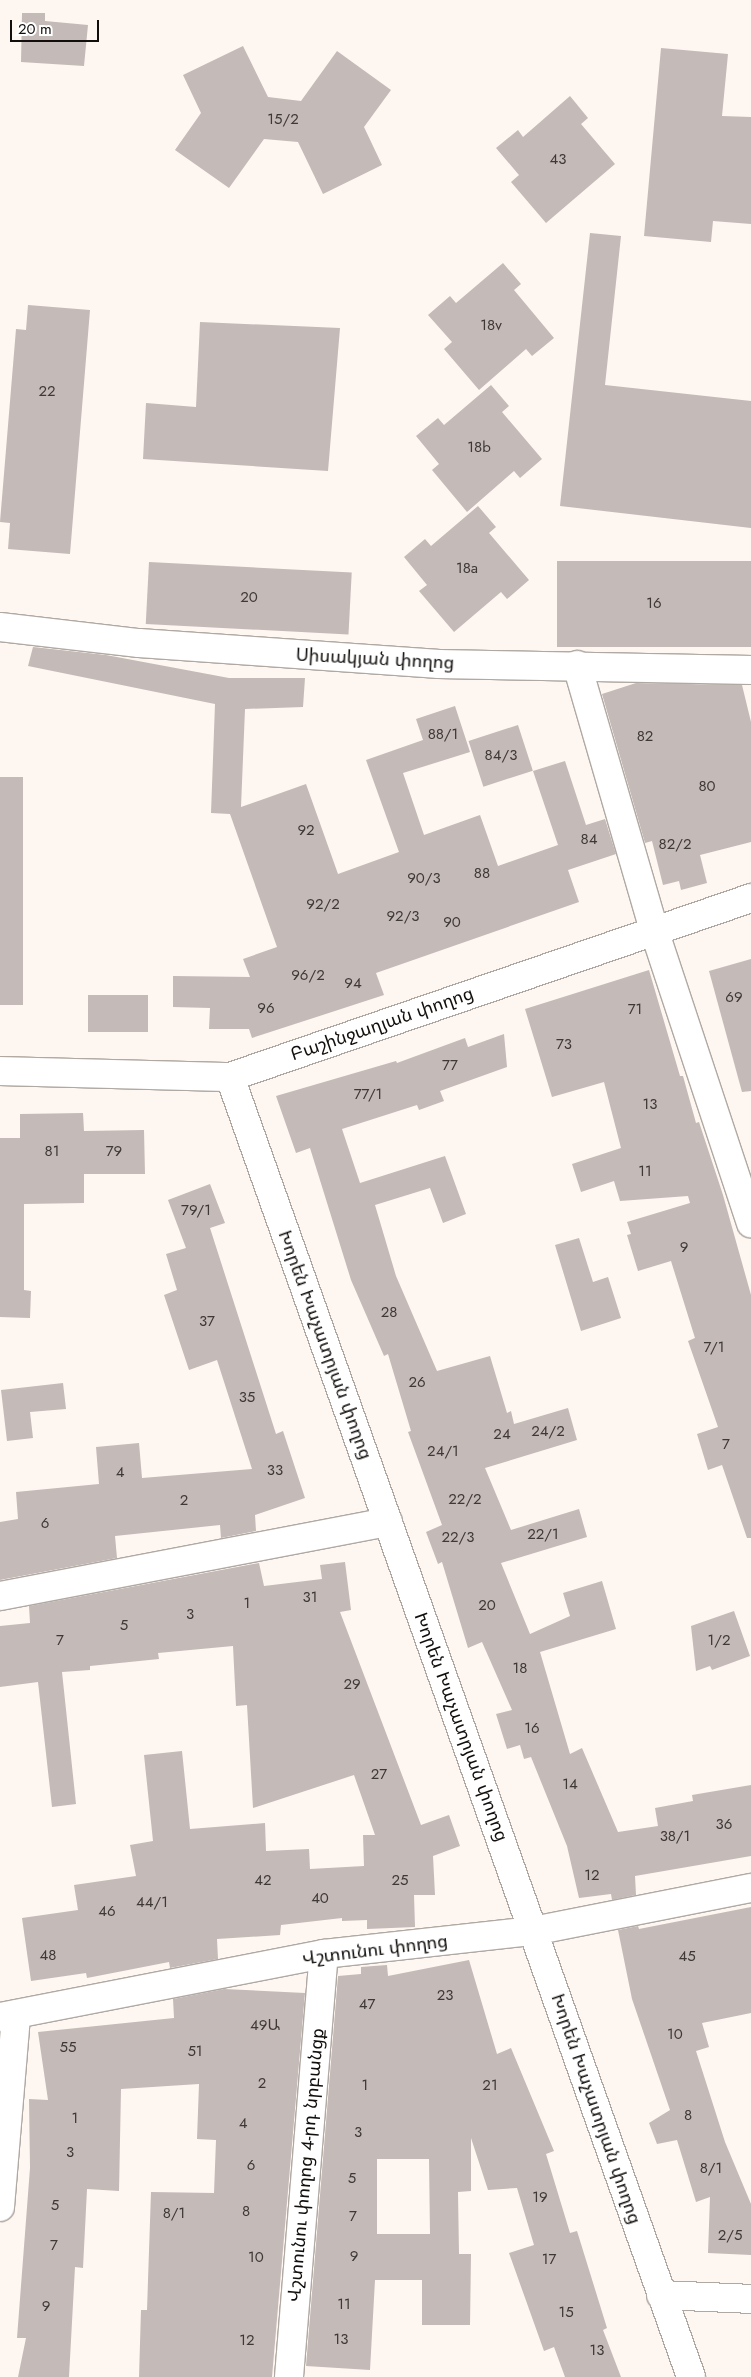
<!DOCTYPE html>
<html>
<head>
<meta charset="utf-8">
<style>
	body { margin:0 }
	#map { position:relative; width:751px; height:2377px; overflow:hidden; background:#fef6f0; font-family:Jost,"Noto Sans Armenian",sans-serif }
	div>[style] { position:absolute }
	.building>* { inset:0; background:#c4bab8; transform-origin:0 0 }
	.roads { filter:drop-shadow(1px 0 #b0a9a3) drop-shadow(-1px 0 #b0a9a3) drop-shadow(0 1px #b0a9a3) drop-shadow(0 -1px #b0a9a3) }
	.street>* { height:28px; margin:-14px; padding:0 14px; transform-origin:14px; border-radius:14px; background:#fff }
	.secondary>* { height:28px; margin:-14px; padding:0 14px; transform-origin:14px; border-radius:14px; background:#fff }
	span { translate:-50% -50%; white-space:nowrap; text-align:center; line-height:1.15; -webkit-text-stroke:4.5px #fff; paint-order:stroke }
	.number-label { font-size:15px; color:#3e3937 }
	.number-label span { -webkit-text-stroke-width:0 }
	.street-label { font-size:18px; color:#110e0c }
	.scale { position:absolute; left:10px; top:20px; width:89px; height:22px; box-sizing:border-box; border:2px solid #110e0c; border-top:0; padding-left:6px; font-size:15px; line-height:18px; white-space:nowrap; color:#110e0c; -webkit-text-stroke:4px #fff; paint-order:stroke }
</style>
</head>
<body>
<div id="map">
	<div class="building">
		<i style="clip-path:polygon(22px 13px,45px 13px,45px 21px,88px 25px,84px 66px,21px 62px)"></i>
		<i style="clip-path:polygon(243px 46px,268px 97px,301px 101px,337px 51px,391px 90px,364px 127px,382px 165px,323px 194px,298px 142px,264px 139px,229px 188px,175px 150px,201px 113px,183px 75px)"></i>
		<i style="clip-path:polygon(661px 48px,728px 54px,722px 116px,751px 117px,751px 224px,713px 221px,711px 242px,644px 236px)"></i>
		<i style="clip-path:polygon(570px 96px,588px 118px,581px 124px,615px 164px,546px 223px,511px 182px,519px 175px,496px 148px,518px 130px,523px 137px)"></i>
		<i style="clip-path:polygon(590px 233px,621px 236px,605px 385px,751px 401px,751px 528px,560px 506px)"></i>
		<i style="clip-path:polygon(503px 263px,521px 284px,514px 290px,554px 338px,532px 356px,526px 349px,479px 390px,444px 349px,452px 342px,428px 315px,450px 296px,456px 303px)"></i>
		<i style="clip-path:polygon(28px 305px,90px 310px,70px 554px,8px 549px,10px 523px,0 522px,16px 329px,26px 330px)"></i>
		<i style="clip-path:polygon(200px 322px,340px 328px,328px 471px,143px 459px,146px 403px,196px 407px)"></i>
		<i style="clip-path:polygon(491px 385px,509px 406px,502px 412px,542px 459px,520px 478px,514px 471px,467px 512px,432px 470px,439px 464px,416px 436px,438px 418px,444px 425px)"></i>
		<i style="clip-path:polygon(478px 506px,496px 527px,489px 533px,529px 580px,507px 599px,501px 592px,454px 632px,419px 591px,427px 585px,404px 557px,425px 539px,431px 546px)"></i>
		<i style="left:557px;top:561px;width:194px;height:86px"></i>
		<i style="left:149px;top:562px;width:203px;height:62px;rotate:3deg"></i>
		<i style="clip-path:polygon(33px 647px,106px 655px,229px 678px,305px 678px,303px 707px,245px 709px,241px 807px,306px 784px,338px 874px,399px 852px,366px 760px,423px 740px,416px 719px,455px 706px,470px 752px,403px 773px,424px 835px,480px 815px,498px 866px,558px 845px,533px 771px,565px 761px,586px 825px,605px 819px,616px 854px,568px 870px,579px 902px,376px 973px,384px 995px,252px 1038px,249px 1029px,209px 1029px,210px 1008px,173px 1007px,173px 976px,250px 977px,243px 959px,277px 947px,230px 814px,211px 813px,215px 704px,28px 666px)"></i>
		<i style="clip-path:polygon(636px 683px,742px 685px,751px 722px,751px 842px,700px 855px,707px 883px,681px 890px,679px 881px,663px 885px,652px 841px,645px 843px,602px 694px)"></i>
		<i style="left:518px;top:725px;width:48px;height:52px;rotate:72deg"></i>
		<i style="left:0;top:777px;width:23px;height:228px"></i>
		<i style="clip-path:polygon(751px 959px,751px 1091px,742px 1092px,709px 971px)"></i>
		<i style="clip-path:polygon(649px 970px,680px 1076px,683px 1076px,696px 1123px,699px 1122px,723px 1195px,751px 1295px,751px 1538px,747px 1538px,722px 1465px,708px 1470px,697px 1434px,718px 1427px,688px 1341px,695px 1338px,671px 1261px,638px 1271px,627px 1235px,631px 1234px,627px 1222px,690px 1203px,688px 1196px,620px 1201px,614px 1181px,581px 1192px,572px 1164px,621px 1148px,604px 1082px,552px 1097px,525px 1009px)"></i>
		<i style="left:88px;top:995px;width:60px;height:37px"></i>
		<i style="clip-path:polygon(504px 1034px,507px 1067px,440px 1091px,444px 1101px,419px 1110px,417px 1105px,342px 1129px,360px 1183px,445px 1156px,466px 1214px,443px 1223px,430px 1188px,375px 1205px,396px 1276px,437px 1371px,490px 1356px,507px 1413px,511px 1411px,514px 1424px,568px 1408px,577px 1440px,485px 1468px,511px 1530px,579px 1509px,587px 1537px,501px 1563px,530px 1634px,570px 1616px,563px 1593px,602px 1581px,616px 1629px,540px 1652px,570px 1754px,582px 1748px,618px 1832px,658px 1826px,655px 1808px,693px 1801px,692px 1795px,751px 1785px,751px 1856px,635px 1876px,636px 1895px,612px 1900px,611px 1894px,579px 1898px,567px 1846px,531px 1757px,524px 1759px,520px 1745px,507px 1749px,496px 1714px,512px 1710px,482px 1642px,468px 1648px,442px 1562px,438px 1564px,426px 1532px,442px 1525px,408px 1432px,411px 1431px,388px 1354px,384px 1356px,351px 1280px,310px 1148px,296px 1153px,276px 1096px,396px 1061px,397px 1063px,465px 1038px,468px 1047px)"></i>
		<i style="clip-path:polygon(83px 1113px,84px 1131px,144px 1130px,145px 1174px,84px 1174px,84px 1203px,24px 1204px,24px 1290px,31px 1291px,30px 1318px,0 1317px,0 1138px,20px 1138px,20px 1114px)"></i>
		<i style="clip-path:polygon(210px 1184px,225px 1223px,210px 1228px,276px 1434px,283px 1431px,305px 1498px,255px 1515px,256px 1531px,221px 1538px,220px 1525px,115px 1536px,117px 1558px,0 1580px,0 1522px,18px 1519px,16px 1492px,99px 1484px,96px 1447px,139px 1443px,142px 1478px,252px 1469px,217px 1360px,189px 1370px,164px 1295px,177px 1290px,166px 1254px,186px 1248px,168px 1200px)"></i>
		<i style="clip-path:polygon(579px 1238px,593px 1282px,608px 1277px,621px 1318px,581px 1331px,555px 1245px)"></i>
		<i style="clip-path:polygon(63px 1383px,66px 1409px,30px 1412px,33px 1438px,7px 1441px,1px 1390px)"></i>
		<i style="clip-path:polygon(345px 1562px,351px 1610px,340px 1612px,421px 1825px,449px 1815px,460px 1846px,433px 1856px,435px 1895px,414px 1895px,415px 1927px,367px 1929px,367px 1920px,342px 1921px,342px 1918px,281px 1925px,280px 1935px,217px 1939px,218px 1959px,170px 1968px,169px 1962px,87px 1978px,86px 1973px,31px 1981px,22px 1918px,78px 1910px,74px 1885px,136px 1876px,130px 1845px,153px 1841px,144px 1755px,182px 1751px,190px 1829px,265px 1823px,266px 1851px,309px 1849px,310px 1869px,364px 1866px,363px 1835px,375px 1835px,354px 1775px,253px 1808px,247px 1705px,236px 1706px,233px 1646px,158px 1653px,159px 1659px,90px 1666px,90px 1670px,62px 1672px,76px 1804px,52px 1807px,38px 1682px,0 1687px,0 1626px,30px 1623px,29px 1606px,259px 1563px,264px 1586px,322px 1579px,320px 1565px)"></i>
		<i style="clip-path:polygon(734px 1611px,750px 1656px,712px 1670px,710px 1666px,696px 1671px,691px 1626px)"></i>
		<i style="clip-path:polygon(751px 1907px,751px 2013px,702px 2023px,709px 2047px,696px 2051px,725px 2142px,751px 2204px,751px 2255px,708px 2253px,710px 2197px,696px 2202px,677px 2140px,657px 2144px,649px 2123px,670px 2110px,632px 1999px,618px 1930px,638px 1926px,639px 1929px)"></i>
		<i style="clip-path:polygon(evenodd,469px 1960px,497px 2054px,511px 2048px,554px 2151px,546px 2154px,570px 2233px,577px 2231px,607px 2328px,603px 2330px,621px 2377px,565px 2377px,554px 2347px,544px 2351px,509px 2253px,534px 2245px,517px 2188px,488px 2190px,471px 2138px,471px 2191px,458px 2192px,459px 2254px,471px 2254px,470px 2325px,422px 2325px,422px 2280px,375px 2280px,370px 2370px,306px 2366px,338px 1976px,361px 1974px,361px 1967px,387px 1965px,388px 1976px,469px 1960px,377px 2159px,429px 2159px,430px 2234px,377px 2234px,377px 2159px)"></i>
		<i style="clip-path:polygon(224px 1989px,305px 1993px,272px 2377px,139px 2377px,141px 2310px,147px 2310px,151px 2192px,214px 2193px,216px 2140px,197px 2139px,199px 2084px,121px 2089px,119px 2191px,87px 2189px,83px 2268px,75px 2267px,69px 2377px,18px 2377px,26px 2338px,17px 2338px,30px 2168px,29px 2099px,48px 2100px,38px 2032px,174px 2018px,173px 1999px)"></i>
	</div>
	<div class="roads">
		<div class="street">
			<i style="left:0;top:627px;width:140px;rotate:6.6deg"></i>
			<i style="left:139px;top:643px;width:301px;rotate:4deg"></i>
			<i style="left:439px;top:664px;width:312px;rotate:1.1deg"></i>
			<i style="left:577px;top:665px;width:276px;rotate:73.8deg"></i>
			<i style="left:654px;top:930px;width:309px;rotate:71.7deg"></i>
			<i style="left:230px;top:1077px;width:1379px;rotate:70.47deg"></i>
			<i style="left:0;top:1596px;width:395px;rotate:-10.8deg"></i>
			<i style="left:0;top:2017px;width:330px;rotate:-11deg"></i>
			<i style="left:324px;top:1954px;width:210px;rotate:-6.3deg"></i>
			<i style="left:533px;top:1931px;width:222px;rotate:-11.2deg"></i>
			<i style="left:0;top:2207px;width:193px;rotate:-85.2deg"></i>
			<i style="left:661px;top:2295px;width:90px;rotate:2.5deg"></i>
			<i style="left:289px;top:2377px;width:424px;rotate:-85.3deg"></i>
		</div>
		<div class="secondary">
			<i style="left:0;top:1071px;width:230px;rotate:1.5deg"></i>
			<i style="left:230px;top:1077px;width:551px;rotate:-18.96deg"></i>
		</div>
	</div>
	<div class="number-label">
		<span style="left:283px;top:120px">15/2</span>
		<span style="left:558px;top:160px">43</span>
		<span style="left:491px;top:326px">18v</span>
		<span style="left:47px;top:392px">22</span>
		<span style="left:479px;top:448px">18b</span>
		<span style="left:467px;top:569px">18a</span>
		<span style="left:249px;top:598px">20</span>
		<span style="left:654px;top:604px">16</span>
		<span style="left:443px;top:735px">88/1</span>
		<span style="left:645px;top:737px">82</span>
		<span style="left:501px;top:756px">84/3</span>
		<span style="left:707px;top:787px">80</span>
		<span style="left:306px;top:831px">92</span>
		<span style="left:589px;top:840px">84</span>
		<span style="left:675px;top:845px">82/2</span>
		<span style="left:482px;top:874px">88</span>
		<span style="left:424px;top:879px">90/3</span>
		<span style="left:323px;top:905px">92/2</span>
		<span style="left:403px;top:917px">92/3</span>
		<span style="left:452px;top:923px">90</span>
		<span style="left:308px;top:976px">96/2</span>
		<span style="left:353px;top:984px">94</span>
		<span style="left:734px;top:998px">69</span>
		<span style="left:266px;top:1009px">96</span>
		<span style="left:635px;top:1010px">71</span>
		<span style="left:564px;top:1045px">73</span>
		<span style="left:450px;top:1066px">77</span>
		<span style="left:368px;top:1095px">77/1</span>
		<span style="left:650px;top:1105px">13</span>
		<span style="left:52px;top:1152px">81</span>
		<span style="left:114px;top:1152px">79</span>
		<span style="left:645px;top:1172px">11</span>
		<span style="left:196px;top:1211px">79/1</span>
		<span style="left:684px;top:1248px">9</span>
		<span style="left:389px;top:1313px">28</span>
		<span style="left:207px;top:1322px">37</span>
		<span style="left:714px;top:1348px">7/1</span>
		<span style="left:417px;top:1383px">26</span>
		<span style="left:247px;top:1398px">35</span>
		<span style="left:548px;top:1432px">24/2</span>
		<span style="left:502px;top:1435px">24</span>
		<span style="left:726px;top:1445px">7</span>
		<span style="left:443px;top:1452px">24/1</span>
		<span style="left:275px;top:1471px">33</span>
		<span style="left:120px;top:1473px">4</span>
		<span style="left:465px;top:1500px">22/2</span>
		<span style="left:184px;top:1501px">2</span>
		<span style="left:45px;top:1524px">6</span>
		<span style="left:543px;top:1535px">22/1</span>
		<span style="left:458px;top:1538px">22/3</span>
		<span style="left:310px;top:1598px">31</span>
		<span style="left:247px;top:1604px">1</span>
		<span style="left:487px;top:1606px">20</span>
		<span style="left:190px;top:1615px">3</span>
		<span style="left:124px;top:1626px">5</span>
		<span style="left:60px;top:1641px">7</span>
		<span style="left:719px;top:1641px">1/2</span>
		<span style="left:520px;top:1669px">18</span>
		<span style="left:352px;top:1685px">29</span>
		<span style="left:532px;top:1729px">16</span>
		<span style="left:379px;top:1775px">27</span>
		<span style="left:570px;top:1785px">14</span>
		<span style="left:724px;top:1825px">36</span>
		<span style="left:675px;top:1837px">38/1</span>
		<span style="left:592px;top:1876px">12</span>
		<span style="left:263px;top:1881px">42</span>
		<span style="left:400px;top:1881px">25</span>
		<span style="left:320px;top:1899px">40</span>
		<span style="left:152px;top:1903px">44/1</span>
		<span style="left:107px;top:1912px">46</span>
		<span style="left:48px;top:1956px">48</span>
		<span style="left:687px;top:1957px">45</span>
		<span style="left:445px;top:1996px">23</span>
		<span style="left:367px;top:2005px">47</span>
		<span style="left:265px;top:2026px">49Ա</span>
		<span style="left:675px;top:2035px">10</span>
		<span style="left:68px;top:2048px">55</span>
		<span style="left:195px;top:2052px">51</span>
		<span style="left:262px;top:2084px">2</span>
		<span style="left:365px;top:2086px">1</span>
		<span style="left:490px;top:2086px">21</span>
		<span style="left:688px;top:2116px">8</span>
		<span style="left:75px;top:2119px">1</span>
		<span style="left:243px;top:2124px">4</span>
		<span style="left:358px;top:2133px">3</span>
		<span style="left:70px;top:2153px">3</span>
		<span style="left:251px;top:2166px">6</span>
		<span style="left:711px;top:2169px">8/1</span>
		<span style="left:352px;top:2179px">5</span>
		<span style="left:540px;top:2198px">19</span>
		<span style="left:55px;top:2206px">5</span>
		<span style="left:246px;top:2212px">8</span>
		<span style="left:174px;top:2214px">8/1</span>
		<span style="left:353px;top:2217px">7</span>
		<span style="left:730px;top:2236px">2/5</span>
		<span style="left:54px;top:2246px">7</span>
		<span style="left:354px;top:2257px">9</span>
		<span style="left:256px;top:2258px">10</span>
		<span style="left:549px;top:2260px">17</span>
		<span style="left:344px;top:2305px">11</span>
		<span style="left:46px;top:2307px">9</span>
		<span style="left:566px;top:2313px">15</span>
		<span style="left:341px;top:2340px">13</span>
		<span style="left:247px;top:2341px">12</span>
		<span style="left:597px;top:2351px">13</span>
	</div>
	<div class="street-label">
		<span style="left:375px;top:659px;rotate:3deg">Սիսակյան փողոց</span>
		<span style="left:382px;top:1024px;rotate:-19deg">Բաշինջաղյան փողոց</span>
		<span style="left:325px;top:1345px;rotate:70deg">Խորեն Խաչատրյան փողոց</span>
		<span style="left:461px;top:1727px;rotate:70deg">Խորեն Խաչատրյան փողոց</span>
		<span style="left:375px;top:1950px;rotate:-7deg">Վշտունու փողոց</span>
		<span style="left:596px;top:2109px;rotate:71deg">Խորեն Խաչատրյան փողոց</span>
		<span style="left:306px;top:2165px;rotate:-85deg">Վշտունու փողոց 4-րդ նրբանցք</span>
	</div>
	<div class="scale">20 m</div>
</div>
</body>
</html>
